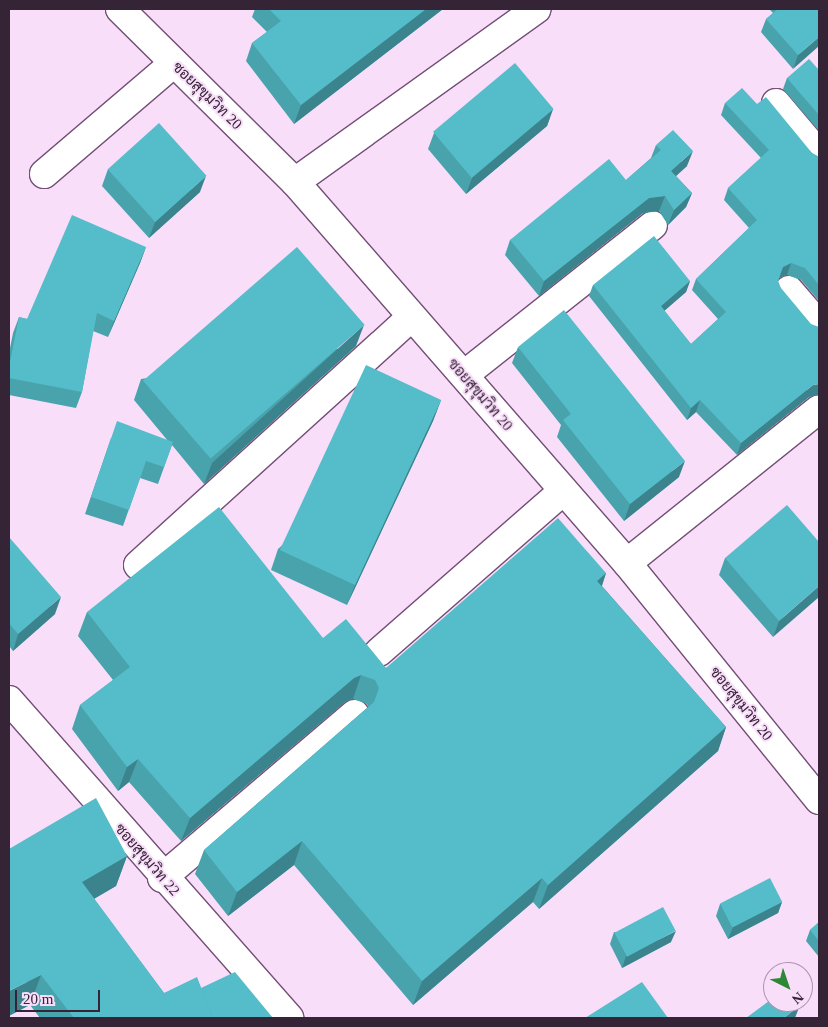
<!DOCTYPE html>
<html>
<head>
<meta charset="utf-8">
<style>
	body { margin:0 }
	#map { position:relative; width:828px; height:1027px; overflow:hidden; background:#f9defa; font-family:"Times New Roman",Sarabun,serif }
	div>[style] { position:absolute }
	.roads { filter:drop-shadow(1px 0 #744f76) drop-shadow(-1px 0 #744f76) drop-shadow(0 1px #744f76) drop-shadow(0 -1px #744f76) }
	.minor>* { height:28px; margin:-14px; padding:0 14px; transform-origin:14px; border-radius:14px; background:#fff }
	.wall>* { inset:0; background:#49a3ad }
	.shaded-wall>* { inset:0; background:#3c848d }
	.building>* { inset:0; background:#55bdc9; transform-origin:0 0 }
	span { translate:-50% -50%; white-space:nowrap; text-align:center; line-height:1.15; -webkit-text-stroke:4px #f9defa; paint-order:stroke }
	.street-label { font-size:15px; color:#352436 }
	.frame { position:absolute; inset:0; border:10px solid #352436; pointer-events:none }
	.north { position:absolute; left:763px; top:962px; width:50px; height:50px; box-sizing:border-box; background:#f9defa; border:1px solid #ab94ac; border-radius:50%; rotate:139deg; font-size:14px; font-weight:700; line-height:20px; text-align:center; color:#352436 }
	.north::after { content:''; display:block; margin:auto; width:18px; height:22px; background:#2e8736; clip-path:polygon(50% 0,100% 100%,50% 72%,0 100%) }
	.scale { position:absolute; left:15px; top:990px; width:85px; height:22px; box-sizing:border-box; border:2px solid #352436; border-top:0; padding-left:6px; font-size:15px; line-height:18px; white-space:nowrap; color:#352436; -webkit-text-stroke:4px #f9defa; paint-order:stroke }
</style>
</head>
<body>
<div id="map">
	<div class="roads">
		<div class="minor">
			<i style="left:120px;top:9px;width:246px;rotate:44.7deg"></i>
			<i style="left:295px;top:182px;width:505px;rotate:48.93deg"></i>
			<i style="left:627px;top:563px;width:305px;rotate:51deg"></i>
			<i style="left:776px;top:103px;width:67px;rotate:49.9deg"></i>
			<i style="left:44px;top:174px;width:171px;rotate:-40.5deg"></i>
			<i style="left:295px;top:182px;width:297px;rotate:-35.6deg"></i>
			<i style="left:789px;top:290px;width:46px;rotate:49.4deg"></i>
			<i style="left:464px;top:375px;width:241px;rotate:-38.4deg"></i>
			<i style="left:627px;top:563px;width:246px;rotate:-38.7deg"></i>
			<i style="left:138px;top:565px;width:367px;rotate:-42.2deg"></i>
			<i style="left:379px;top:652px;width:243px;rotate:-41.2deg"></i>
			<i style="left:9px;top:700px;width:424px;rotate:48.6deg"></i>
			<i style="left:162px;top:878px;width:253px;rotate:-40.4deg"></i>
		</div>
	</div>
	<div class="wall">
		<i style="clip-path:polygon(255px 9px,443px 9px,294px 124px,246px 61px,252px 43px,267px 32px,252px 17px)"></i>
		<i style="clip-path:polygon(769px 9px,819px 9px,793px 69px,761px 32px,766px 19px,773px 13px)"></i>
		<i style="clip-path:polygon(819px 70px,819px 131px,783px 89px,787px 78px)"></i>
		<i style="clip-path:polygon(725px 103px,757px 104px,812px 153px,819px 157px,819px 301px,801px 280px,787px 275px,779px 278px,778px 281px,809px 397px,737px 455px,696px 412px,687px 420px,589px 296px,593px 285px,690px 281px,686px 292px,664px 311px,691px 344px,718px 319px,692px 290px,696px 279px,749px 228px,724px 200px,728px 188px,761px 158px,721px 115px)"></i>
		<i style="clip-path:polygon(553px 109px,547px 126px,466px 194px,428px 149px,434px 133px)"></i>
		<i style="clip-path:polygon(656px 145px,687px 166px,676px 176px,692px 193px,686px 207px,668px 225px,659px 211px,643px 213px,539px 296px,505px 255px,510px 240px,626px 180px,651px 158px)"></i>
		<i style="clip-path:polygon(108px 169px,200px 192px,149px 238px,102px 186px)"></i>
		<i style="clip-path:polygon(146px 247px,140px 263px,108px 337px,93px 331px,82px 392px,76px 408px,9px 395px,9px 353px,13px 333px,19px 317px,27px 319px)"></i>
		<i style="clip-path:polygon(356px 346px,204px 484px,172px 445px,158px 484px,140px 478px,123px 526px,85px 514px,111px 438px,168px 441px,134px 400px,141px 379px)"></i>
		<i style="clip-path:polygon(518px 347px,679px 477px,624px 521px,557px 437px,561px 425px,512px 363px)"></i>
		<i style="clip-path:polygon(441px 400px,433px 421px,347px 605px,271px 570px,278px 549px)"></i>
		<i style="clip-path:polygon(9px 537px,55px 614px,13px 651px,9px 646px)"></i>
		<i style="clip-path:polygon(819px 542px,773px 637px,719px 575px,725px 558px)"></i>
		<i style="clip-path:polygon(606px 573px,602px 586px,726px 727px,718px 751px,539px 909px,533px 902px,413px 1005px,294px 865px,228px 916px,195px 874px,204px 850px,368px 707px,367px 704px,353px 699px,345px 702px,181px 841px,129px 782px,118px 791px,72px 729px,80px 705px,113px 680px,78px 636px,87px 612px,323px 638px,386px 668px)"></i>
		<i style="clip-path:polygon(9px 849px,127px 856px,116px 886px,94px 899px,164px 993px,201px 988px,273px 1018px,40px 1018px,30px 1005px)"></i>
		<i style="clip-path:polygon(782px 902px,778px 913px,728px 939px,716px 916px,720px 904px)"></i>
		<i style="clip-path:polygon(819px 922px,819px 957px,806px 941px,810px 930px)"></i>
		<i style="clip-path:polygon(614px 932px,671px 942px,622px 968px,610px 944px)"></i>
	</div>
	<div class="shaded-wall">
		<i style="clip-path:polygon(426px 9px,443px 9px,294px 124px,301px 105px)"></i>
		<i style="clip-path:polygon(819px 37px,819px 46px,793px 69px,798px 55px)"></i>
		<i style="clip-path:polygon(553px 109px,547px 126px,466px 194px,472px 178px)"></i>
		<i style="clip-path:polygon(693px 151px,687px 166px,665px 186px,671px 171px)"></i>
		<i style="clip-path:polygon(206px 176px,200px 192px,149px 238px,155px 222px)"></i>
		<i style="clip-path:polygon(692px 193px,686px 207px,668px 225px,674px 210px)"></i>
		<i style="clip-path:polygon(665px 196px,659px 211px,643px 213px,539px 296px,544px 281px,649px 198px)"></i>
		<i style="clip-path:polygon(146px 247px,140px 263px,108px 337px,114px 321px)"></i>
		<i style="clip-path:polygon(791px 263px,787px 275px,778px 278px,783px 267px)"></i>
		<i style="clip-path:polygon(690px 281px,686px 292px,656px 318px,661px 306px)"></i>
		<i style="clip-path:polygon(364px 325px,356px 346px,204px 484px,212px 463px)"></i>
		<i style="clip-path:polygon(819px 384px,819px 395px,809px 397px,737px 455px,741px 443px,813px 385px)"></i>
		<i style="clip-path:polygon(441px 400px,433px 421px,347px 605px,355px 585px)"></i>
		<i style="clip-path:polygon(700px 400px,696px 412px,687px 420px,691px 408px)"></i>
		<i style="clip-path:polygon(685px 461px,679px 477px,624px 521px,630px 504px)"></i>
		<i style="clip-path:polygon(606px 573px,598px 597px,597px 581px)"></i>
		<i style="clip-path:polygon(819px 586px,819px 597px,773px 637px,779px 621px)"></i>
		<i style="clip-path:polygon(61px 597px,55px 614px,13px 651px,18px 634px)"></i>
		<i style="clip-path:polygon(361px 675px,353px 699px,345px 702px,181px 841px,190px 818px,354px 678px)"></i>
		<i style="clip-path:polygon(726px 727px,718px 751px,539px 909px,548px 885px)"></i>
		<i style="clip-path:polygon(138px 759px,129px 782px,118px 791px,127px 767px)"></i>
		<i style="clip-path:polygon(302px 841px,294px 865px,228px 916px,237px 892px)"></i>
		<i style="clip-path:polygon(127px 856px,116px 886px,71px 912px,82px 882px)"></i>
		<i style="clip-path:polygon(542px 878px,533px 902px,413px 1005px,422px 981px)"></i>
		<i style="clip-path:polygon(782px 902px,778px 913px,728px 939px,733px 927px)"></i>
		<i style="clip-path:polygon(676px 931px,671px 942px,622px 968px,626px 956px)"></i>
		<i style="clip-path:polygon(41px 975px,30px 1005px,9px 1016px,9px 991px)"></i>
		<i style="clip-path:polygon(800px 1005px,795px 1018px,784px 1018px)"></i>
	</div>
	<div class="building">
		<i style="clip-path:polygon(269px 9px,426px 9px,301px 105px,252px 43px,281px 21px)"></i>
		<i style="clip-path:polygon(778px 9px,819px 9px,819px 37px,798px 55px,766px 19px)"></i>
		<i style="clip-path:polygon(809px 59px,819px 70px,819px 115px,787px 78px)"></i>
		<i style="left:515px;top:63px;width:60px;height:107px;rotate:50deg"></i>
		<i style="clip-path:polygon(742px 88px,757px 104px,766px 97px,812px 153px,819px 157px,819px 285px,805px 268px,791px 263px,783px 267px,778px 281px,781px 288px,811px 324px,819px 327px,819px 384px,813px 385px,741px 443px,700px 400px,691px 408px,593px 285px,654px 236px,690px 281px,661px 306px,691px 344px,726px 312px,696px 279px,757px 220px,728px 188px,769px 150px,725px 103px)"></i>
		<i style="left:159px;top:123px;width:71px;height:69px;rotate:48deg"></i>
		<i style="clip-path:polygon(673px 130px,693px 151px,671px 171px,692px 193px,674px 210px,665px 196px,649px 198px,544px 281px,510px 240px,609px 159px,626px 180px,661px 150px,656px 145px)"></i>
		<i style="clip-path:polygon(72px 215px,146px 247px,114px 321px,97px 313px,82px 392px,9px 378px,9px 367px,19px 317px,27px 319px)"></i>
		<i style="left:297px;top:247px;width:103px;height:204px;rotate:49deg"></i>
		<i style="clip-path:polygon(564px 310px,685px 461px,630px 504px,563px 420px,571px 414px,518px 347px)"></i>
		<i style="left:366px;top:365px;width:83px;height:204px;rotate:25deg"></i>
		<i style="clip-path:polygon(117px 421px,173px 442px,164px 467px,146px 461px,129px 510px,91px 497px)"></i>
		<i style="clip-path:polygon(787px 505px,819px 542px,819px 586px,779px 621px,725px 558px)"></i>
		<i style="clip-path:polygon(219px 507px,323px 638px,346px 619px,386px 668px,558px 518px,606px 573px,597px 581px,726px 727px,548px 885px,542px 878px,422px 981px,302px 841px,237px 892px,204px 850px,374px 702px,379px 688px,375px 680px,361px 675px,354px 678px,190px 818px,138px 759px,127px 767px,80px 705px,130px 667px,87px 612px)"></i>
		<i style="clip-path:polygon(9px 537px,61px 597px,18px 634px,9px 623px)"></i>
		<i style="clip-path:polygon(96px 798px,127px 856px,82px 882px,164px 993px,197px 977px,213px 1018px,74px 1018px,41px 975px,9px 991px,9px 849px)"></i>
		<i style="left:770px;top:878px;width:27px;height:56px;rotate:63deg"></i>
		<i style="left:663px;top:907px;width:27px;height:55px;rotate:62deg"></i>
		<i style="clip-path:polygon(819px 922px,819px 941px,810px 930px)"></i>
		<i style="clip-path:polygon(235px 972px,273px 1018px,213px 1018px,201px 988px)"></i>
		<i style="clip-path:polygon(642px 982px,668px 1018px,585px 1018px)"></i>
		<i style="clip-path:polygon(773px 998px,773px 1002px,798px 1002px,800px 1005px,784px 1018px,746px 1018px)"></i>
	</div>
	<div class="street-label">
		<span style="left:207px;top:96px;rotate:44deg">ซอยสุขุมวิท 20</span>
		<span style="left:480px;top:395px;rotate:49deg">ซอยสุขุมวิท 20</span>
		<span style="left:741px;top:704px;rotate:51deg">ซอยสุขุมวิท 20</span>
		<span style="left:147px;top:860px;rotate:49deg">ซอยสุขุมวิท 22</span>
	</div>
	<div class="frame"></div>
	<div class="north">N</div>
	<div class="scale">20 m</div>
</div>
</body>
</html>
